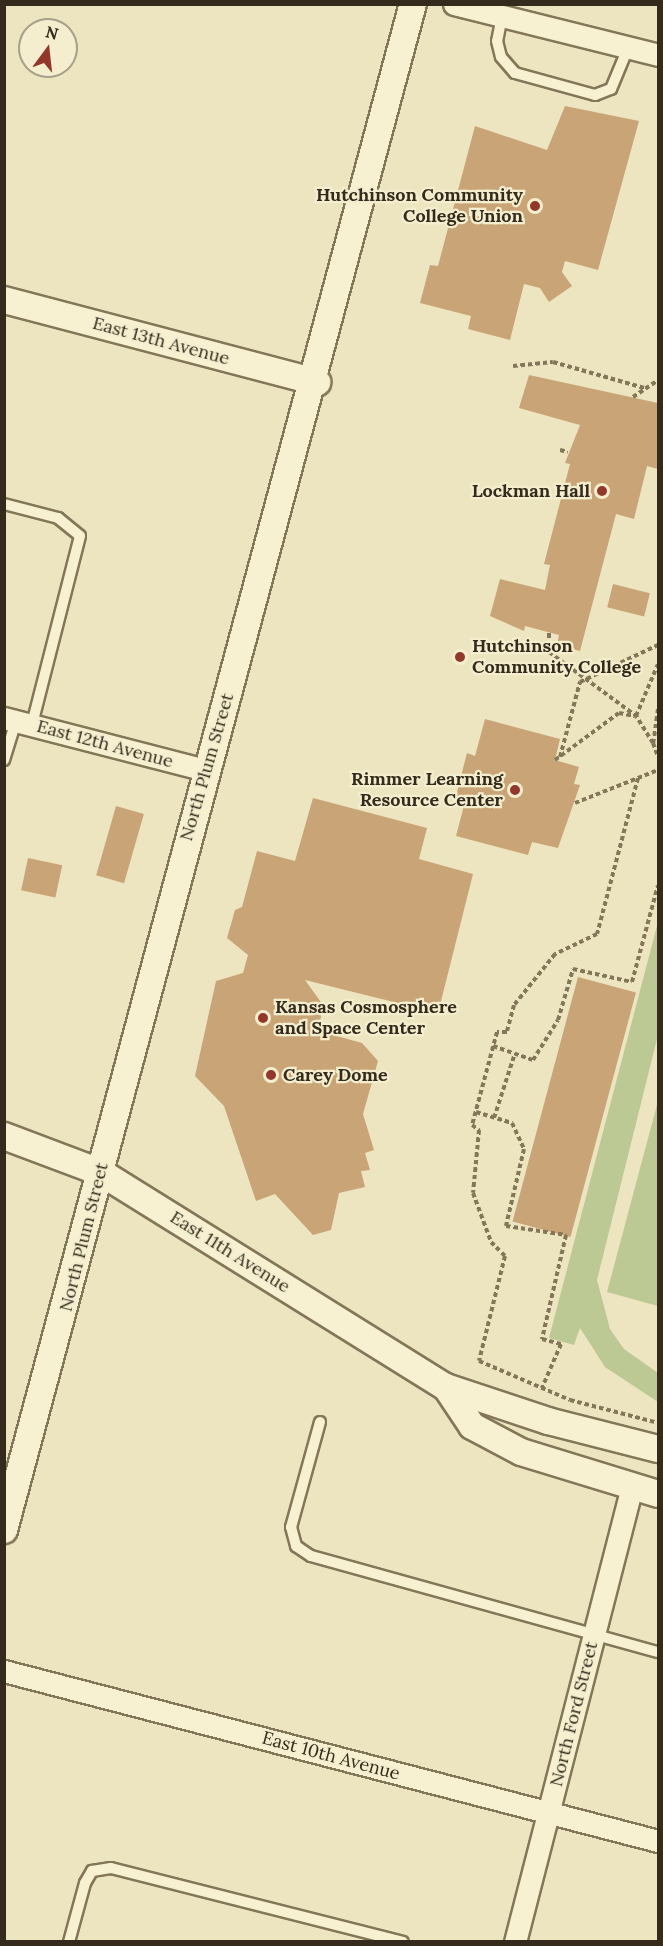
<!DOCTYPE html>
<html>
<head>
<meta charset="utf-8">
<style>
	body { margin:0 }
	#map { position:relative; width:663px; height:1946px; overflow:hidden; background:#ece5c0; font-family:Lora,serif }
	div>[style] { position:absolute }
	.green>* { inset:0; background:#bcc994 }
	.building>* { inset:0; background:#c9a476; transform-origin:0 0 }
	.path>* { height:4px; margin-top:-2px; transform-origin:0; background:repeating-linear-gradient(90deg,#847658 0 4.5px,transparent 0 7.5px) }
	.roads { filter:drop-shadow(2px 0 #847658) drop-shadow(-2px 0 #847658) drop-shadow(0 2px #847658) drop-shadow(0 -2px #847658) }
	.service>* { height:10px; margin:-5px; padding:0 5px; transform-origin:5px; border-radius:5px; background:#f7f1d2 }
	.minor>* { height:21px; margin:-10.5px; padding:0 10.5px; transform-origin:10.5px; border-radius:10.5px; background:#f7f1d2 }
	.tertiary>* { height:26px; margin:-13px; padding:0 13px; transform-origin:13px; border-radius:13px; background:#f7f1d2 }
	.dots>* { width:16px; height:16px; translate:-50% -50%; box-sizing:border-box; border:3px solid #f4eecf; border-radius:50% }
	span { translate:-50% -50%; white-space:nowrap; text-align:center; line-height:1.15; -webkit-text-stroke:4.5px #f4eecf; paint-order:stroke }
	.poi-label { font-size:18px; color:#342b1c; font-weight:700 }
	.right { translate:-100% -50%; text-align:right }
	.left { translate:0 -50%; text-align:left }
	.street-label { font-size:18px; color:#342b1c }
	.frame { position:absolute; inset:0; border:6px solid #342b1c; pointer-events:none }
	.north { position:absolute; left:18px; top:18px; width:60px; height:60px; box-sizing:border-box; background:#f4eecf; border:2px solid #a7a087; border-radius:50%; rotate:15deg; font-size:16px; font-weight:700; line-height:24px; text-align:center; color:#342b1c }
	.north::after { content:''; display:block; margin:auto; width:21px; height:27px; background:#91382b; clip-path:polygon(50% 0,100% 100%,50% 72%,0 100%) }
</style>
</head>
<body>
<div id="map">
	<div class="green">
		<i style="clip-path:polygon(658px 922px,658px 1035px,597px 1280px,610px 1329px,624px 1349px,658px 1373px,658px 1402px,605px 1367px,580px 1328px,574px 1345px,549px 1338px)"></i>
		<i style="clip-path:polygon(658px 1101px,658px 1306px,607px 1292px)"></i>
	</div>
	<div class="building">
		<i style="clip-path:polygon(565px 106px,639px 121px,598px 270px,565px 261px,562px 272px,572px 286px,549px 302px,540px 288px,524px 284px,510px 340px,468px 329px,471px 316px,420px 303px,430px 265px,438px 266px,475px 126px,547px 150px)"></i>
		<i style="clip-path:polygon(529px 375px,658px 403px,658px 469px,647px 466px,634px 519px,616px 514px,580px 651px,557px 645px,559px 635px,525px 626px,524px 631px,490px 616px,500px 579px,545px 590px,550px 565px,544px 564px,570px 464px,565px 463px,580px 425px,519px 408px)"></i>
		<i style="left:613px;top:584px;width:38px;height:24px;rotate:14deg"></i>
		<i style="clip-path:polygon(485px 719px,560px 739px,555px 760px,579px 767px,574px 784px,580px 785px,558px 848px,532px 842px,528px 855px,456px 836px,466px 798px,456px 796px,467px 753px,475px 756px)"></i>
		<i style="clip-path:polygon(313px 798px,427px 828px,419px 859px,473px 874px,438px 1013px,305px 980px,323px 1005px,320px 1022px,330px 1034px,362px 1043px,378px 1061px,363px 1114px,374px 1150px,365px 1153px,370px 1170px,361px 1171px,365px 1187px,339px 1193px,331px 1230px,313px 1235px,275px 1194px,256px 1201px,224px 1106px,195px 1076px,216px 981px,243px 973px,248px 955px,227px 938px,235px 910px,242px 907px,257px 851px,295px 861px)"></i>
		<i style="left:116px;top:806px;width:29px;height:72px;rotate:16deg"></i>
		<i style="left:28px;top:858px;width:35px;height:33px;rotate:12deg"></i>
		<i style="left:578px;top:977px;width:60px;height:253px;rotate:15deg"></i>
	</div>
	<div class="path">
		<i style="left:513px;top:366px;width:40px;rotate:-5.7deg"></i>
		<i style="left:553px;top:362px;width:95px;rotate:15.9deg"></i>
		<i style="left:633px;top:397px;width:30px;rotate:-34deg"></i>
		<i style="left:560px;top:450px;width:8px;rotate:14deg"></i>
		<i style="left:549px;top:633px;width:19px;rotate:90deg"></i>
		<i style="left:549px;top:652px;width:108px;rotate:36.3deg"></i>
		<i style="left:658px;top:709px;width:34px;rotate:98deg"></i>
		<i style="left:653px;top:743px;width:15px;rotate:70deg"></i>
		<i style="left:653px;top:743px;width:32px;rotate:-122deg"></i>
		<i style="left:636px;top:716px;width:56px;rotate:-67.1deg"></i>
		<i style="left:560px;top:757px;width:78px;rotate:-75.1deg"></i>
		<i style="left:580px;top:682px;width:86px;rotate:-25.4deg"></i>
		<i style="left:555px;top:760px;width:79px;rotate:-36.3deg"></i>
		<i style="left:619px;top:713px;width:16px;rotate:11deg"></i>
		<i style="left:638px;top:778px;width:161px;rotate:104.7deg"></i>
		<i style="left:597px;top:934px;width:47px;rotate:154.5deg"></i>
		<i style="left:555px;top:954px;width:65px;rotate:128.8deg"></i>
		<i style="left:514px;top:1005px;width:28px;rotate:105deg"></i>
		<i style="left:507px;top:1032px;width:10px;rotate:180deg"></i>
		<i style="left:497px;top:1032px;width:96px;rotate:105deg"></i>
		<i style="left:472px;top:1125px;width:9px;rotate:36deg"></i>
		<i style="left:479px;top:1130px;width:63px;rotate:95.4deg"></i>
		<i style="left:473px;top:1193px;width:52px;rotate:69.8deg"></i>
		<i style="left:491px;top:1242px;width:20px;rotate:45deg"></i>
		<i style="left:505px;top:1256px;width:108px;rotate:103.9deg"></i>
		<i style="left:479px;top:1361px;width:99px;rotate:23.2deg"></i>
		<i style="left:570px;top:1400px;width:91px;rotate:14.6deg"></i>
		<i style="left:575px;top:803px;width:89px;rotate:-21.7deg"></i>
		<i style="left:493px;top:1046px;width:42px;rotate:19.3deg"></i>
		<i style="left:533px;top:1060px;width:47px;rotate:-58deg"></i>
		<i style="left:558px;top:1020px;width:53px;rotate:-73.6deg"></i>
		<i style="left:573px;top:969px;width:60px;rotate:12.4deg"></i>
		<i style="left:632px;top:982px;width:100px;rotate:-75deg"></i>
		<i style="left:476px;top:1112px;width:38px;rotate:17deg"></i>
		<i style="left:512px;top:1123px;width:29px;rotate:65deg"></i>
		<i style="left:524px;top:1149px;width:79px;rotate:103.2deg"></i>
		<i style="left:506px;top:1226px;width:61px;rotate:8.5deg"></i>
		<i style="left:566px;top:1235px;width:107px;rotate:103deg"></i>
		<i style="left:542px;top:1339px;width:20px;rotate:15deg"></i>
		<i style="left:561px;top:1344px;width:48px;rotate:113.4deg"></i>
		<i style="left:494px;top:1118px;width:68px;rotate:-72.1deg"></i>
	</div>
	<div class="roads">
		<div class="service">
			<i style="left:502px;top:16px;width:25px;rotate:101deg"></i>
			<i style="left:497px;top:41px;width:16px;rotate:76deg"></i>
			<i style="left:501px;top:57px;width:21px;rotate:49deg"></i>
			<i style="left:515px;top:73px;width:83px;rotate:15.4deg"></i>
			<i style="left:595px;top:95px;width:17px;rotate:-21deg"></i>
			<i style="left:611px;top:89px;width:44px;rotate:-67.5deg"></i>
			<i style="left:4px;top:504px;width:56px;rotate:14.5deg"></i>
			<i style="left:58px;top:518px;width:28px;rotate:39deg"></i>
			<i style="left:80px;top:536px;width:195px;rotate:104.3deg"></i>
			<i style="left:4px;top:760px;width:41px;rotate:-72.9deg"></i>
			<i style="left:320px;top:1422px;width:109px;rotate:105.4deg"></i>
			<i style="left:291px;top:1527px;width:20px;rotate:75deg"></i>
			<i style="left:296px;top:1546px;width:18px;rotate:34deg"></i>
			<i style="left:311px;top:1556px;width:360px;rotate:15.5deg"></i>
			<i style="left:69px;top:1942px;width:61px;rotate:-74.8deg"></i>
			<i style="left:85px;top:1883px;width:14px;rotate:-60deg"></i>
			<i style="left:92px;top:1871px;width:19px;rotate:-9deg"></i>
			<i style="left:111px;top:1868px;width:301px;rotate:14.2deg"></i>
		</div>
		<div class="minor">
			<i style="left:454px;top:4px;width:210px;rotate:14deg"></i>
			<i style="left:4px;top:718px;width:208px;rotate:14.5deg"></i>
			<i style="left:4px;top:1671px;width:676px;rotate:14.57deg"></i>
			<i style="left:515px;top:1942px;width:470px;rotate:-75.6deg"></i>
		</div>
		<div class="tertiary">
			<i style="left:4px;top:300px;width:324px;rotate:14.7deg"></i>
			<i style="left:4px;top:1136px;width:103px;rotate:20.6deg"></i>
			<i style="left:100px;top:1172px;width:407px;rotate:31.9deg"></i>
			<i style="left:446px;top:1387px;width:108px;rotate:18.4deg"></i>
			<i style="left:548px;top:1421px;width:114px;rotate:14.3deg"></i>
			<i style="left:446px;top:1387px;width:47px;rotate:56.3deg"></i>
			<i style="left:472px;top:1426px;width:55px;rotate:28deg"></i>
			<i style="left:521px;top:1452px;width:143px;rotate:17deg"></i>
			<i style="left:4px;top:1530px;width:1580px;rotate:-75deg"></i>
		</div>
	</div>
	<div class="dots">
		<i style="left:535px;top:206px;background:#91382b"></i>
		<i style="left:602px;top:491px;background:#91382b"></i>
		<i style="left:460px;top:657px;background:#91382b"></i>
		<i style="left:515px;top:790px;background:#91382b"></i>
		<i style="left:263px;top:1018px;background:#91382b"></i>
		<i style="left:271px;top:1075px;background:#91382b"></i>
	</div>
	<div class="poi-label">
		<span class="right" style="left:523px;top:206px">Hutchinson Community<br>College Union</span>
		<span class="right" style="left:590px;top:491px">Lockman Hall</span>
		<span class="left" style="left:472px;top:657px">Hutchinson<br>Community College</span>
		<span class="right" style="left:503px;top:790px">Rimmer Learning<br>Resource Center</span>
		<span class="left" style="left:275px;top:1018px">Kansas Cosmosphere<br>and Space Center</span>
		<span class="left" style="left:283px;top:1075px">Carey Dome</span>
	</div>
	<div class="street-label">
		<span style="left:161px;top:341px;rotate:15deg">East 13th Avenue</span>
		<span style="left:105px;top:744px;rotate:15deg">East 12th Avenue</span>
		<span style="left:207px;top:767px;rotate:-74deg">North Plum Street</span>
		<span style="left:84px;top:1237px;rotate:-76deg">North Plum Street</span>
		<span style="left:230px;top:1252px;rotate:32deg">East 11th Avenue</span>
		<span style="left:574px;top:1714px;rotate:-76deg">North Ford Street</span>
		<span style="left:331px;top:1756px;rotate:15deg">East 10th Avenue</span>
	</div>
	<div class="frame"></div>
	<div class="north">N</div>
</div>
</body>
</html>
